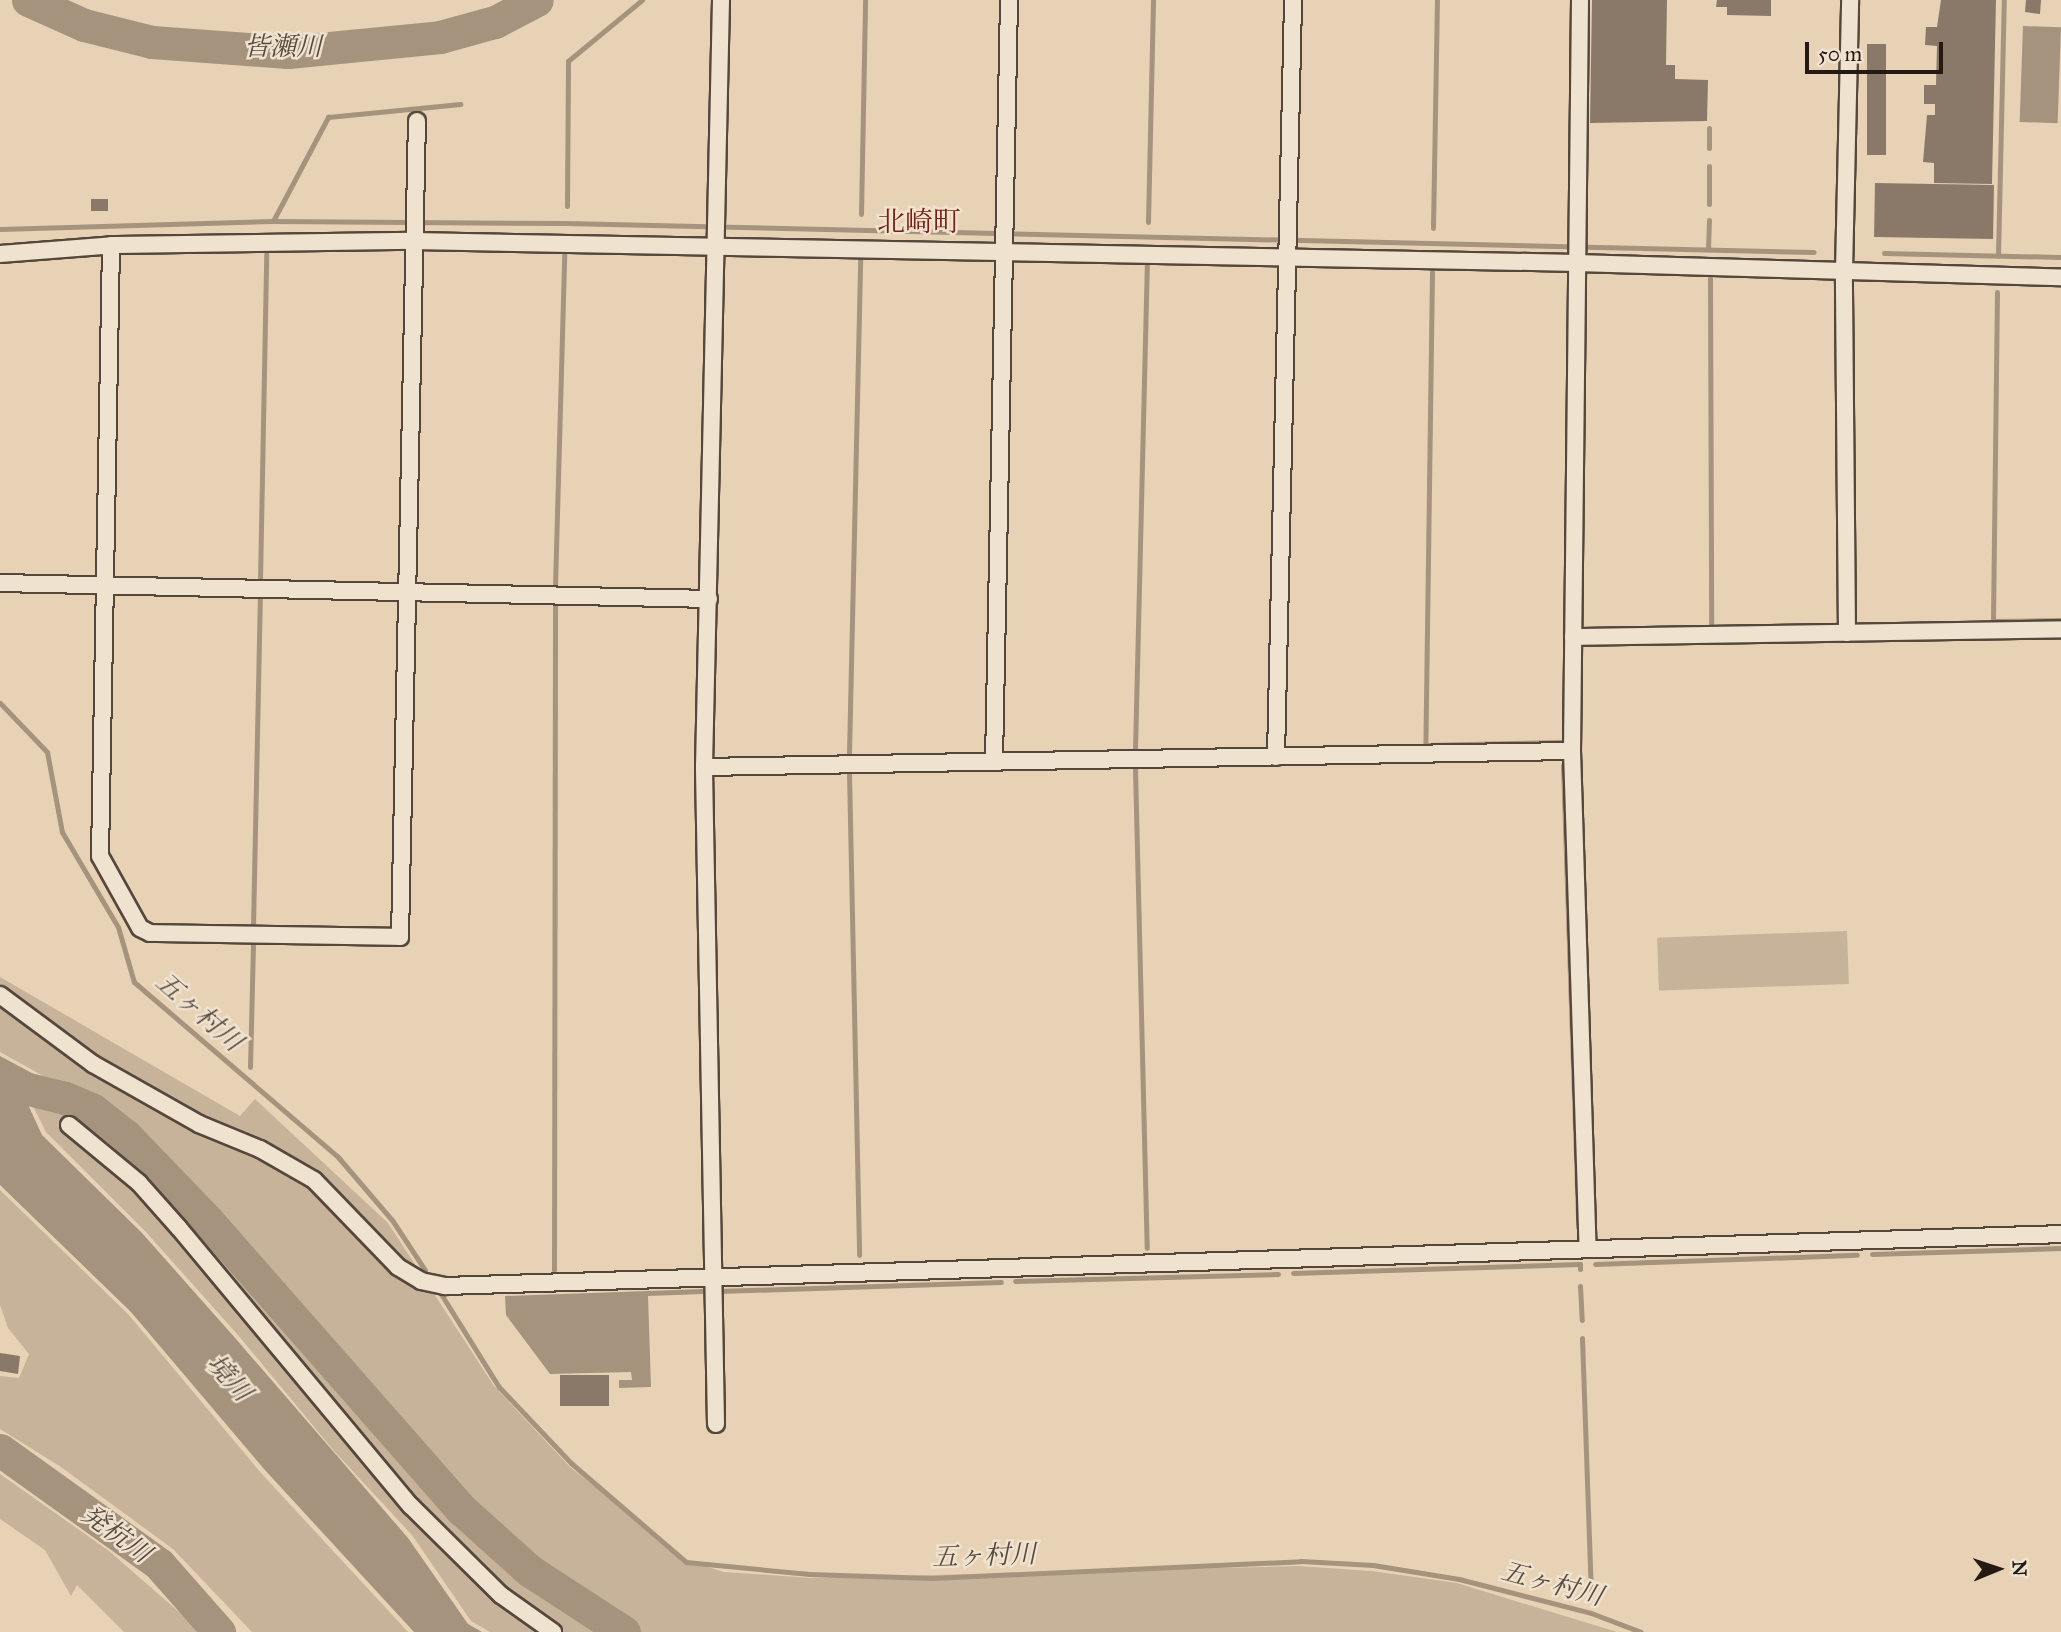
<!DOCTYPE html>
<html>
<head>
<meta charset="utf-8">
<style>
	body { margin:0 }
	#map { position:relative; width:2061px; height:1632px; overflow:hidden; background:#e7d2b5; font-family:"IM FELL Great Primer","Noto Serif JP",serif }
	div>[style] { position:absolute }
	.green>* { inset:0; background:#c6b39a; transform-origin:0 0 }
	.water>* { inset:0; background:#a5937e; transform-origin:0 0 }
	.stream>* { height:5px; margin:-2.5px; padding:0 2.5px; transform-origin:2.5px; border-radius:2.5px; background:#a5937e }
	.river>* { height:33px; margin:-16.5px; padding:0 16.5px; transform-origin:16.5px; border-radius:16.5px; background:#a5937e }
	.building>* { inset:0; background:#8a7968; transform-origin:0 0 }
	.roads { filter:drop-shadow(2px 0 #56473c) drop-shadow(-2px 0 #56473c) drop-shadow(0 2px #56473c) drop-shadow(0 -2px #56473c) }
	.street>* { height:16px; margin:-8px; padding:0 8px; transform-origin:8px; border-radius:8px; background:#efe2cf }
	span { translate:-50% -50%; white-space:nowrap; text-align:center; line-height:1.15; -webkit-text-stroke:5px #efe2cf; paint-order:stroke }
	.water-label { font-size:26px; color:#584a3e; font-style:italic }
	.quarter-label { font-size:28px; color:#7a1f14 }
	.north { position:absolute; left:1963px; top:1534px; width:70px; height:70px; -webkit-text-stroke:5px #efe2cf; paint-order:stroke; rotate:88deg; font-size:19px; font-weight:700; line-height:28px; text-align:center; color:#251914 }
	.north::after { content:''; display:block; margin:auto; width:24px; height:32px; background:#251914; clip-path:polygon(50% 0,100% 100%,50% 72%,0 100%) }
	.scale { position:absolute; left:1805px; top:42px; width:138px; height:32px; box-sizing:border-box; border:4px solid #251914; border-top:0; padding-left:9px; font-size:21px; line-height:24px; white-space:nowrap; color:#251914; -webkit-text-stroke:5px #efe2cf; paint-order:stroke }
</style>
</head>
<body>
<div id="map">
	<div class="green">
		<i style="left:1847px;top:931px;width:53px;height:190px;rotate:88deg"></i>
		<i style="clip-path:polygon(0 977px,240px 1116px,255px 1099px,388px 1223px,494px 1386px,570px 1467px,688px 1561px,724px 1572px,811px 1578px,1298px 1566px,1371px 1571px,1457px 1583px,1617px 1632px,490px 1632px,471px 1621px,412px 1535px,334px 1451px,238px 1335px,145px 1231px,46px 1132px,31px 1102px,67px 1111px,76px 1094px,0 1052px)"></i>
		<i style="clip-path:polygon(0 1190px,128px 1314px,261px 1473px,408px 1632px,252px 1632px,173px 1549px,61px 1467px,0 1429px,0 1376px,19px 1378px,29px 1354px,8px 1328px,0 1305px)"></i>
		<i style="clip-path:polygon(0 1474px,109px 1551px,202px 1632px,124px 1632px,77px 1585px,71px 1596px,45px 1550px,0 1519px)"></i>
	</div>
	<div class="water">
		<i style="left:2023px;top:26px;width:38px;height:96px;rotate:2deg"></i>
		<i style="clip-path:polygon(0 1056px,73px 1095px,66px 1108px,25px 1098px,42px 1135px,142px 1233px,236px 1339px,408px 1538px,468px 1624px,482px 1632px,414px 1632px,264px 1469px,131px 1312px,0 1185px)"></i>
		<i style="clip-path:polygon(703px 1289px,703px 1294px,648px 1296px,651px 1387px,619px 1388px,619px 1380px,632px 1380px,631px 1372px,550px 1374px,506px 1315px,505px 1296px)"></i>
	</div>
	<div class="stream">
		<i style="left:1709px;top:148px;width:20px;rotate:-90deg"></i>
		<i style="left:1709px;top:204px;width:38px;rotate:-90deg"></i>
		<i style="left:567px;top:206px;width:145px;rotate:-89.6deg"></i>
		<i style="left:568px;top:61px;width:96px;rotate:-39.5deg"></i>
		<i style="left:861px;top:214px;width:214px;rotate:-88.9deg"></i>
		<i style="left:273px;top:221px;width:118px;rotate:-62.1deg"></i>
		<i style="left:328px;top:117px;width:133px;rotate:-5.6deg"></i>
		<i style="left:1148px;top:222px;width:222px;rotate:-88.7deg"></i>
		<i style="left:1433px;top:228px;width:228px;rotate:-89deg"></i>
		<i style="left:0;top:229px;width:273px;rotate:-1.7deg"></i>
		<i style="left:273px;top:221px;width:292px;rotate:0.4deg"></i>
		<i style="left:565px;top:223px;width:1249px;rotate:1.33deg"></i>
		<i style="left:1708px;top:249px;width:29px;rotate:-88deg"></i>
		<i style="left:1884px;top:253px;width:177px;rotate:1.3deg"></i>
		<i style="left:1998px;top:256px;width:256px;rotate:-88.7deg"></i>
		<i style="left:1432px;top:272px;width:473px;rotate:90.8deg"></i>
		<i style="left:1425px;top:745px;width:137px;rotate:-1.3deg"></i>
		<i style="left:1710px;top:278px;width:350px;rotate:89.8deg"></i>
		<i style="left:1997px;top:292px;width:329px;rotate:90.7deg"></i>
		<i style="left:1993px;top:621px;width:68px;rotate:-0.8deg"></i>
		<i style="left:260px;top:580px;width:326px;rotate:-88.9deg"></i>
		<i style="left:555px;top:586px;width:332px;rotate:-88.4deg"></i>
		<i style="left:0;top:703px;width:68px;rotate:46.2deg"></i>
		<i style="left:47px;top:752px;width:81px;rotate:79.4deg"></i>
		<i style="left:62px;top:832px;width:110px;rotate:59.5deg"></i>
		<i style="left:118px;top:927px;width:57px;rotate:73.8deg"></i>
		<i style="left:134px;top:982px;width:269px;rotate:40.6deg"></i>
		<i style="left:338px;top:1157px;width:83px;rotate:49.4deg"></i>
		<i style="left:392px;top:1220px;width:60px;rotate:56.6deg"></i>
		<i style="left:1135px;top:750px;width:485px;rotate:-88.6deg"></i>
		<i style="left:849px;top:753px;width:496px;rotate:-88.7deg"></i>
		<i style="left:1563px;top:765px;width:463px;rotate:88.1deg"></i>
		<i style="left:1135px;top:768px;width:480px;rotate:88.6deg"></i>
		<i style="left:849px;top:772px;width:483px;rotate:88.8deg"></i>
		<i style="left:253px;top:926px;width:330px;rotate:-88.8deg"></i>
		<i style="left:250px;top:1067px;width:125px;rotate:-88.6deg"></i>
		<i style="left:1872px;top:1254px;width:189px;rotate:-1.8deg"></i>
		<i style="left:1595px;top:1264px;width:262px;rotate:-2deg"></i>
		<i style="left:554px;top:1270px;width:667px;rotate:-89.91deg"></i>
		<i style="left:1293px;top:1273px;width:287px;rotate:-1.8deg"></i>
		<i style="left:1580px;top:1264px;width:5px;rotate:90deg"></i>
		<i style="left:1015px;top:1281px;width:263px;rotate:-1.5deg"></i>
		<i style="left:1580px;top:1286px;width:34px;rotate:87deg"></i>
		<i style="left:718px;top:1291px;width:283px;rotate:-1.8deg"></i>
		<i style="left:441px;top:1294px;width:110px;rotate:58.1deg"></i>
		<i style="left:499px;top:1387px;width:105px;rotate:46.5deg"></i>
		<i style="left:571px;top:1463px;width:152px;rotate:40.7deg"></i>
		<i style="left:686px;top:1562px;width:124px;rotate:5.6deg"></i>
		<i style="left:809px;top:1574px;width:123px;rotate:1.9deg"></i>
		<i style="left:932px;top:1578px;width:369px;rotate:-2.6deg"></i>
		<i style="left:1301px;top:1561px;width:72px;rotate:3.2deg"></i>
		<i style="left:1373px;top:1565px;width:87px;rotate:9.2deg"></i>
		<i style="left:1459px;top:1579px;width:136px;rotate:14.4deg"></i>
		<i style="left:1591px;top:1613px;width:53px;rotate:20.8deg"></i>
		<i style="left:1582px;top:1338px;width:257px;rotate:88deg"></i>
	</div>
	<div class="river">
		<i style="left:28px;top:0;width:61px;rotate:24.1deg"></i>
		<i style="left:84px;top:25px;width:70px;rotate:14deg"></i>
		<i style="left:152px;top:42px;width:136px;rotate:4.2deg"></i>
		<i style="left:288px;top:52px;width:153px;rotate:-5.6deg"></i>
		<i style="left:440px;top:37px;width:57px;rotate:-15.3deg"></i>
		<i style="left:495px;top:22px;width:47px;rotate:-27.6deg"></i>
		<i style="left:0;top:1082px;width:67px;rotate:13.8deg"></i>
		<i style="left:65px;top:1098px;width:30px;rotate:23deg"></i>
		<i style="left:93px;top:1110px;width:42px;rotate:38.2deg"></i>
		<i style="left:126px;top:1136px;width:117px;rotate:46deg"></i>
		<i style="left:207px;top:1220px;width:386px;rotate:48.7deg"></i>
		<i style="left:462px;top:1510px;width:91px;rotate:41.9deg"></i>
		<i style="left:530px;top:1571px;width:112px;rotate:33deg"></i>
		<i style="left:0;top:1450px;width:196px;rotate:35.6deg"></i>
		<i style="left:159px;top:1564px;width:91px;rotate:48.6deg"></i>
	</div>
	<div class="building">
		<i style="clip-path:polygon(1592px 0,1667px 0,1666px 65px,1675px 65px,1675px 79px,1708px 80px,1707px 121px,1590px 123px)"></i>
		<i style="clip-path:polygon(1717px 0,1771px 0,1771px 16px,1727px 15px,1727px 7px,1716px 7px)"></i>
		<i style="clip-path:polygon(1941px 0,1996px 0,1992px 184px,1934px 183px,1934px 163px,1923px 162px,1927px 115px,1935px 115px,1935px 104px,1924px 104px,1924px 85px,1936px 85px,1937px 46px,1925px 45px,1926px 27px,1937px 27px)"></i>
		<i style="clip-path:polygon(2026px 0,2041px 0,2040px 14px,2025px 12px)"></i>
		<i style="left:1867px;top:44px;width:19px;height:111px"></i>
		<i style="left:1875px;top:183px;width:119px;height:54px;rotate:1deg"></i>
		<i style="left:108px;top:199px;width:12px;height:17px;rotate:90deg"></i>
		<i style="clip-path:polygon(0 1353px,20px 1356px,18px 1374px,0 1371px)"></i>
		<i style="left:609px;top:1375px;width:31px;height:49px;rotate:90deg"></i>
	</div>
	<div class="roads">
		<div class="street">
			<i style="left:1580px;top:0;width:751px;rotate:90.61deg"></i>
			<i style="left:1572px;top:751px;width:498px;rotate:88.2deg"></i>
			<i style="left:111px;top:245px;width:611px;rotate:91.03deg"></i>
			<i style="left:100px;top:856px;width:82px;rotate:60.9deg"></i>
			<i style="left:140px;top:928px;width:11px;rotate:27deg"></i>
			<i style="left:150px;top:933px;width:250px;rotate:0.9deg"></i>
			<i style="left:400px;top:937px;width:816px;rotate:-88.81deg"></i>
			<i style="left:0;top:254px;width:116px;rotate:-4.4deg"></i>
			<i style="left:116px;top:245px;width:298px;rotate:-0.8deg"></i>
			<i style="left:414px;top:241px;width:1162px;rotate:1.08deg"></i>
			<i style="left:1576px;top:263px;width:485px;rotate:1.7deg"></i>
			<i style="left:0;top:583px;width:709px;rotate:1.29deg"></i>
			<i style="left:1847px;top:633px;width:362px;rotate:-90.5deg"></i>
			<i style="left:1844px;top:271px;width:271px;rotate:-88.7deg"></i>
			<i style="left:1573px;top:637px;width:488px;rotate:-0.9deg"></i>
			<i style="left:1276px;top:757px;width:757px;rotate:-88.71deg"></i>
			<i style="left:994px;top:761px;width:761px;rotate:-88.87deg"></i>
			<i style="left:704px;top:767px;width:868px;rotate:-1.06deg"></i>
			<i style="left:0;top:995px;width:116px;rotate:36.6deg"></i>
			<i style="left:93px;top:1064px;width:122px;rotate:29.5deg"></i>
			<i style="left:199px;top:1124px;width:66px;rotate:22.3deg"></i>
			<i style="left:260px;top:1149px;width:62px;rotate:29.9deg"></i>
			<i style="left:314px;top:1180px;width:121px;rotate:46deg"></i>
			<i style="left:398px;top:1267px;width:27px;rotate:31deg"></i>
			<i style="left:421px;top:1281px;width:25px;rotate:12deg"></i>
			<i style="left:445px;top:1286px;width:1617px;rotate:-1.84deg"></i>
			<i style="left:69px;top:1125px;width:91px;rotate:39.6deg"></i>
			<i style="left:139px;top:1183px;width:60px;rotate:48.4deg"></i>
			<i style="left:179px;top:1228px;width:362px;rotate:50.2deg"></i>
			<i style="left:411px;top:1506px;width:127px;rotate:44.7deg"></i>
			<i style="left:501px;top:1595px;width:64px;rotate:35.4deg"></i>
			<i style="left:716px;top:1424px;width:657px;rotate:-91.05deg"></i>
			<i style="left:704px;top:767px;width:767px;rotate:-88.73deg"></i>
		</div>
	</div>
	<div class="water-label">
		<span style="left:283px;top:47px">皆瀬川</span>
		<span style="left:199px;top:1012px;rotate:41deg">五ヶ村川</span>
		<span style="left:229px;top:1378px;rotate:48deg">境川</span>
		<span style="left:116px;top:1534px;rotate:36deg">発杭川</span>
		<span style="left:984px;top:1556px;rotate:-2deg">五ヶ村川</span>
		<span style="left:1552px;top:1584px;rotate:15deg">五ヶ村川</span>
	</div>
	<div class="quarter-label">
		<span style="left:919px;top:222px">北崎町</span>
	</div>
	<div class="north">N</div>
	<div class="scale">50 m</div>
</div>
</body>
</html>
